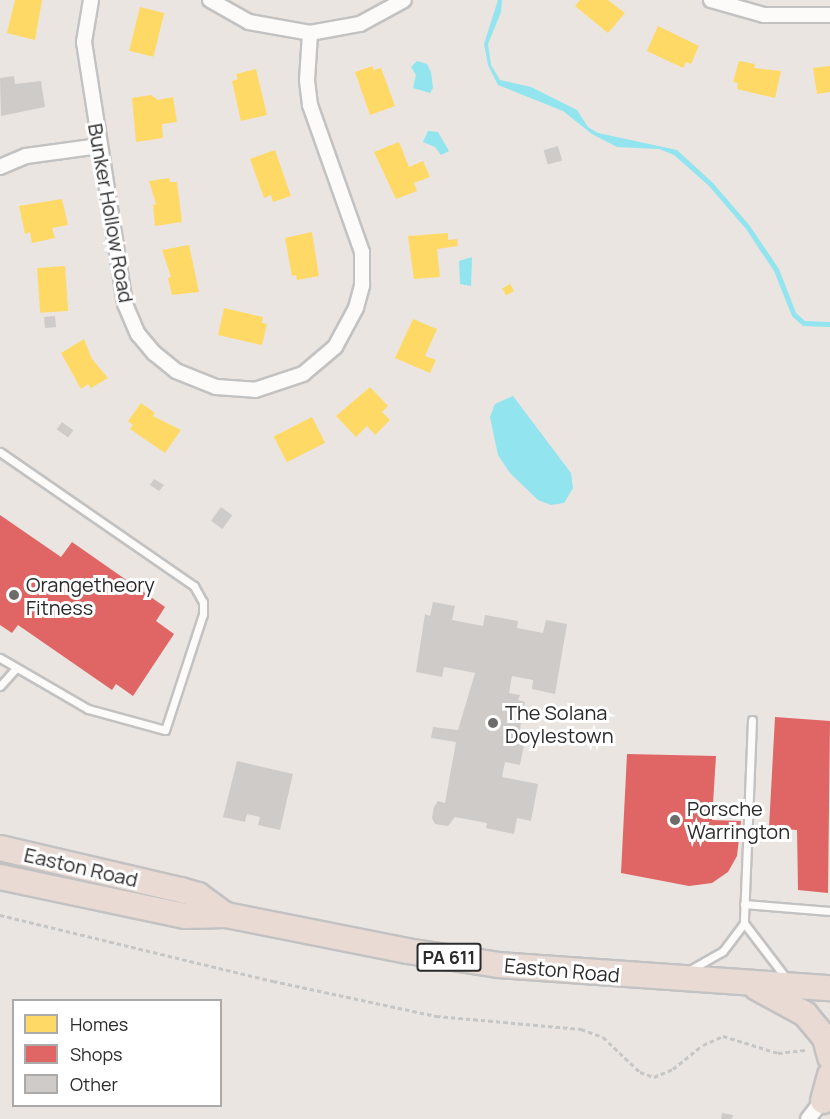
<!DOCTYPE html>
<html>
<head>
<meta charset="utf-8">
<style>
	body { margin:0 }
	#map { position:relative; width:830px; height:1119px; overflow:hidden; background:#eae5e1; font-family:Manrope,sans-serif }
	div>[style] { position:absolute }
	.water>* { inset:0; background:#92e4ee }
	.homes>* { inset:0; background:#ffd966; transform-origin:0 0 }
	.shops>* { inset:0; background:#e06666 }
	.building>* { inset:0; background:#cfcbc8; transform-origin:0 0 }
	.path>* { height:3px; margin-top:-1.5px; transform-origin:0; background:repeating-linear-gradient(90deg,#c6c6c6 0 4.5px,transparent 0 7.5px) }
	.roads { filter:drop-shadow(2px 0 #c3c2c2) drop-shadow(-2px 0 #c3c2c2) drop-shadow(0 2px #c3c2c2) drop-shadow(0 -2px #c3c2c2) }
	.lane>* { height:7px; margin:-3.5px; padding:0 3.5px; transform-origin:3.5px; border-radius:3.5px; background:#fcfbfa }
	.street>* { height:14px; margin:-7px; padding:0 7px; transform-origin:7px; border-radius:7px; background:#fcfbfa }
	.highway>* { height:24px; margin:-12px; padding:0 12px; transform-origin:12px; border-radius:12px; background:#e9dad4 }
	.dots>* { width:16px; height:16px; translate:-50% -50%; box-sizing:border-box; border:3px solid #fff; border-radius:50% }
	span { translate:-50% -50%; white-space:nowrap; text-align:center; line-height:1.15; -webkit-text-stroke:6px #fff; paint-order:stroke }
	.shield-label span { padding:2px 4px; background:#fff; border:2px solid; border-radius:4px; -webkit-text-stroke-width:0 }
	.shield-label { font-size:18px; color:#2b2b2b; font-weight:700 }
	.street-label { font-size:20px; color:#2b2b2b }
	.poi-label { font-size:20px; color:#2b2b2b }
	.left { translate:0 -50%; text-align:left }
	.legend { position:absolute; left:12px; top:999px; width:210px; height:108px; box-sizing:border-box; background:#fff; border:2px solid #aaa; margin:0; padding:8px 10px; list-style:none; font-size:18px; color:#2b2b2b }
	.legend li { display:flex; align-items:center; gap:12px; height:30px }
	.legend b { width:30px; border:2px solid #aaa }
</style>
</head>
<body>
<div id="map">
	<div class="water">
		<i style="clip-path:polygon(498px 0,502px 0,501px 12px,488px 44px,491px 65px,500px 80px,531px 87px,577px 110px,588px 127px,598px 133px,677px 150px,713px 183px,750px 226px,779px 269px,796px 313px,805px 321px,830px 322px,830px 327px,803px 326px,792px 316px,774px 271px,746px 229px,709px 186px,674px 155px,659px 149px,617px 147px,592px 134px,563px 111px,498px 85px,488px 65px,484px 44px)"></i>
		<i style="clip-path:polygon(417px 61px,427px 64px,431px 72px,433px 88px,430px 93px,413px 88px,416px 75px,411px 67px)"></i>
		<i style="clip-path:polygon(428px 131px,438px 132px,449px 151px,441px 155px,435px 147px,423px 142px)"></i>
		<i style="clip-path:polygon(472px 257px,471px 286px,460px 284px,459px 261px)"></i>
		<i style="clip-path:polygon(513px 396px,571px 473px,573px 488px,564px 503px,551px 505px,538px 500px,510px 473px,498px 455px,490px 417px,495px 404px)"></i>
	</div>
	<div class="homes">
		<i style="clip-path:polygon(15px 0,42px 0,35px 40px,7px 33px)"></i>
		<i style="clip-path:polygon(580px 0,608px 0,625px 13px,608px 33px,575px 6px)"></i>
		<i style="left:140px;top:7px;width:25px;height:45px;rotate:14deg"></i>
		<i style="clip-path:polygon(658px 26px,699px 46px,691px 64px,686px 62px,683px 68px,647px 51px)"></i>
		<i style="clip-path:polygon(739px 61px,755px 64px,754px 68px,781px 71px,775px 98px,737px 89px,738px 83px,733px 82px)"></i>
		<i style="clip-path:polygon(372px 66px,374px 70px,381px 68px,395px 106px,370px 115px,355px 72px)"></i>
		<i style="clip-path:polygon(830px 66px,830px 92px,817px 94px,813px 68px)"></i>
		<i style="clip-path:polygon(256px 69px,267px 115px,241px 121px,232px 81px,238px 79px,236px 74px)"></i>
		<i style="clip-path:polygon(151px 95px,158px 100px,173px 97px,177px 122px,162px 124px,163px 138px,136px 142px,132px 98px)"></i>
		<i style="clip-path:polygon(399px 142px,409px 167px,423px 161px,430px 177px,414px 183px,417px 191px,396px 199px,374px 152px)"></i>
		<i style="clip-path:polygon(275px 150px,291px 196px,273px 202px,271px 195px,264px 198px,250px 159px)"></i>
		<i style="clip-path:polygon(169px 178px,170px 182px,177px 182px,182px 222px,155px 226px,153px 205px,156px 204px,149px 181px)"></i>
		<i style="clip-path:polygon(62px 199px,68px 225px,52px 228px,55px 238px,32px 243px,30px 232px,25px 234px,19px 206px)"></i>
		<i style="clip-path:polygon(312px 232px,319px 276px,297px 280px,296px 275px,292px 276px,285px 238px)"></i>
		<i style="clip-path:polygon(448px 233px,448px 240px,457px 239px,458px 246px,437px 249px,440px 277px,414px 279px,408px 236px)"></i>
		<i style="clip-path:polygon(189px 245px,199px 292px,172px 295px,168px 278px,171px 277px,162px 250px)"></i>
		<i style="left:65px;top:266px;width:45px;height:28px;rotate:86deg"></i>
		<i style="left:510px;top:284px;width:8px;height:9px;rotate:60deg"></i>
		<i style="clip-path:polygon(224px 308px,263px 317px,262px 323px,267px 324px,262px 345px,218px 335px)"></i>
		<i style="clip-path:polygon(413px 319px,437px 329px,425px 356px,436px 360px,430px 373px,395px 358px)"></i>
		<i style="clip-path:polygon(84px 339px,92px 359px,108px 378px,91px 388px,88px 384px,81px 389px,61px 353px)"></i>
		<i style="clip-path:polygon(370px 387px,388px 406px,382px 412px,390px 420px,375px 435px,367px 426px,356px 437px,336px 416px)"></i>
		<i style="clip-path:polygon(141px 403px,155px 413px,153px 416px,181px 430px,165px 453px,130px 429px,133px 425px,128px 421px)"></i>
		<i style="left:312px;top:417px;width:29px;height:43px;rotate:63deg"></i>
	</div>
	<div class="shops">
		<i style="clip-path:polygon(0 515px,61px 557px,72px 542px,165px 607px,156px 621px,174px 634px,133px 696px,116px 684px,112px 690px,18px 625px,12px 633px,0 625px)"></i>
		<i style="clip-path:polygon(775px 717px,830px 721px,828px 893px,798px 890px,797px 830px,769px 828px)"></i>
		<i style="clip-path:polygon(627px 754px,716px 756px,712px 820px,741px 821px,737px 856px,728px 872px,712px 883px,689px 886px,621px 873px)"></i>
	</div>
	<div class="building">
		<i style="clip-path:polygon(14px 76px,15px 84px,41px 81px,45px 107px,1px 116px,0 78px)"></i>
		<i style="left:558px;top:146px;width:15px;height:15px;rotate:74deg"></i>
		<i style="left:55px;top:316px;width:11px;height:11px;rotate:85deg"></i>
		<i style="left:62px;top:422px;width:14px;height:9px;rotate:36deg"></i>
		<i style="clip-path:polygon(154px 479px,164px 485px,159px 491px,150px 485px)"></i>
		<i style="left:221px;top:507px;width:14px;height:17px;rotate:36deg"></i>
		<i style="clip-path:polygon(433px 602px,455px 606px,452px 620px,483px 626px,485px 615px,518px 621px,517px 628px,543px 633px,546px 620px,567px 624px,555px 694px,532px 689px,533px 680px,512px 676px,509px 693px,520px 695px,518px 700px,525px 702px,519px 734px,526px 735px,520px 765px,505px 762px,502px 777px,538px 784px,531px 821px,517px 818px,514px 834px,486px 828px,487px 823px,455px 817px,448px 826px,435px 824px,432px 818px,434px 807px,438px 801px,445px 803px,456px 742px,431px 738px,433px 727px,458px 730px,475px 673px,444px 667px,442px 677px,416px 672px,425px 614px,430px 616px)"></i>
		<i style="clip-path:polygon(237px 761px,293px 774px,280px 830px,258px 825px,260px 817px,247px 814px,245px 822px,223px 817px)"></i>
		<i style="clip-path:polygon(722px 1113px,733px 1115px,732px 1119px,721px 1119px)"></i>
	</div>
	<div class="path">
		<i style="left:0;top:915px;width:281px;rotate:13.6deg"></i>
		<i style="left:273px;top:981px;width:167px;rotate:12.1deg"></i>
		<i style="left:436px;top:1016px;width:146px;rotate:5.1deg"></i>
		<i style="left:581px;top:1029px;width:23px;rotate:20deg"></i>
		<i style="left:603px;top:1037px;width:51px;rotate:43.4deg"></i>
		<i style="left:640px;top:1072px;width:15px;rotate:20deg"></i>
		<i style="left:654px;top:1077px;width:21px;rotate:-23deg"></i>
		<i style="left:673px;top:1069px;width:38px;rotate:-39deg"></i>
		<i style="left:703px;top:1045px;width:22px;rotate:-24deg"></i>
		<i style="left:723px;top:1036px;width:58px;rotate:17.2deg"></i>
		<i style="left:778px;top:1053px;width:30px;rotate:-6deg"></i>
	</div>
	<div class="roads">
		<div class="lane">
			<i style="left:0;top:452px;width:236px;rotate:34.6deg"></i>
			<i style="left:194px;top:586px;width:18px;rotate:61deg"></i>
			<i style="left:203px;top:602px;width:12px;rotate:90deg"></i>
			<i style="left:203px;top:614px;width:122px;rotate:108.1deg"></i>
			<i style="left:165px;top:730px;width:80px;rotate:-164.7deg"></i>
			<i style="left:88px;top:709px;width:102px;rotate:-149.9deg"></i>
			<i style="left:0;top:686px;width:24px;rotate:-48deg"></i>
			<i style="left:752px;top:720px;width:203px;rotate:92.3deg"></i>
			<i style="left:744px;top:923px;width:69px;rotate:52.6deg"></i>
			<i style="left:744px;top:904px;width:86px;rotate:4.7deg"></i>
			<i style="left:688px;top:971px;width:40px;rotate:-29.7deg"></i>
			<i style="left:723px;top:951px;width:35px;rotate:-53deg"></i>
		</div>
		<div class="street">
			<i style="left:91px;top:0;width:43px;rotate:99.5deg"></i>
			<i style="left:84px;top:42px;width:265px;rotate:81.1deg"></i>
			<i style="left:125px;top:304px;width:33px;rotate:67deg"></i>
			<i style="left:138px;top:334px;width:25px;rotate:50deg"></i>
			<i style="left:154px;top:353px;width:28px;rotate:39deg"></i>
			<i style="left:176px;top:371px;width:43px;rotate:21.8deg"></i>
			<i style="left:216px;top:387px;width:39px;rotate:4deg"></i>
			<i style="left:255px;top:390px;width:51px;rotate:-18.4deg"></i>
			<i style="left:303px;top:374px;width:42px;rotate:-40.2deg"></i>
			<i style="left:335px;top:347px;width:44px;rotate:-61.7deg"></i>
			<i style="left:356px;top:308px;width:24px;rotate:-75deg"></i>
			<i style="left:362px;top:285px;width:33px;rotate:-90deg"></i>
			<i style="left:362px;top:252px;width:156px;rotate:-109.5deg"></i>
			<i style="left:310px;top:105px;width:25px;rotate:-97deg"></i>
			<i style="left:307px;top:80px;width:47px;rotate:-86.3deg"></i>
			<i style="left:210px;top:0;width:45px;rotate:29.4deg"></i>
			<i style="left:249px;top:22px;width:62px;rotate:10.2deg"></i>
			<i style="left:310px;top:33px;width:51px;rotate:-10.2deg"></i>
			<i style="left:360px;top:24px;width:50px;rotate:-28.6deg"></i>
			<i style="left:711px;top:0;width:55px;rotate:15.8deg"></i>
			<i style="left:764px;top:15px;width:66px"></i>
			<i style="left:0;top:167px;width:28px;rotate:-23deg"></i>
			<i style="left:26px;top:156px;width:74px;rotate:-7.8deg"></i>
			<i style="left:808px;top:1119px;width:28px;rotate:-52deg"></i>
		</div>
		<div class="highway">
			<i style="left:0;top:848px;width:186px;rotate:13.1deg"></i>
			<i style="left:181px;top:890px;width:18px;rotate:16deg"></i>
			<i style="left:198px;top:895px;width:34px;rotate:36deg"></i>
			<i style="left:0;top:877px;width:189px;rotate:11.9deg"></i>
			<i style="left:185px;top:916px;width:41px;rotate:-1.4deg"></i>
			<i style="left:226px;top:915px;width:185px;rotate:11.2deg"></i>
			<i style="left:407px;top:951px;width:92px;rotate:8.7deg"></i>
			<i style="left:498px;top:965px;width:333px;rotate:4deg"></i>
			<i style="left:757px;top:988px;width:55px;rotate:28.4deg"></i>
			<i style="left:805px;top:1014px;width:31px;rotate:50deg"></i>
			<i style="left:825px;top:1038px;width:20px;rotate:75deg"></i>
			<i style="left:823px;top:1101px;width:27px;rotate:-75deg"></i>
		</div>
	</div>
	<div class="dots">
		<i style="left:14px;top:595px;background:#6e6c6b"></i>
		<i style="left:493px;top:723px;background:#6e6c6b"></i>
		<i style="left:675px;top:820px;background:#6e6c6b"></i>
	</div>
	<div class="shield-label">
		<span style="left:449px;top:957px">PA 611</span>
	</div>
	<div class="street-label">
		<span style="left:111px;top:213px;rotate:80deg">Bunker Hollow Road</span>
		<span style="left:81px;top:867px;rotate:13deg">Easton Road</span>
		<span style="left:562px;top:970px;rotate:5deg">Easton Road</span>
	</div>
	<div class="poi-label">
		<span class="left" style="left:26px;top:596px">Orangetheory<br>Fitness</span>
		<span class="left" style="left:505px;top:724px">The Solana<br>Doylestown</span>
		<span class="left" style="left:687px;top:820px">Porsche<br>Warrington</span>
	</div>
	<ul class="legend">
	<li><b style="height:16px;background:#ffd966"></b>Homes</li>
	<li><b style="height:16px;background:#e06666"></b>Shops</li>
	<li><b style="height:16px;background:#cfcbc8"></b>Other</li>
	</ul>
</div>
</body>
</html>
